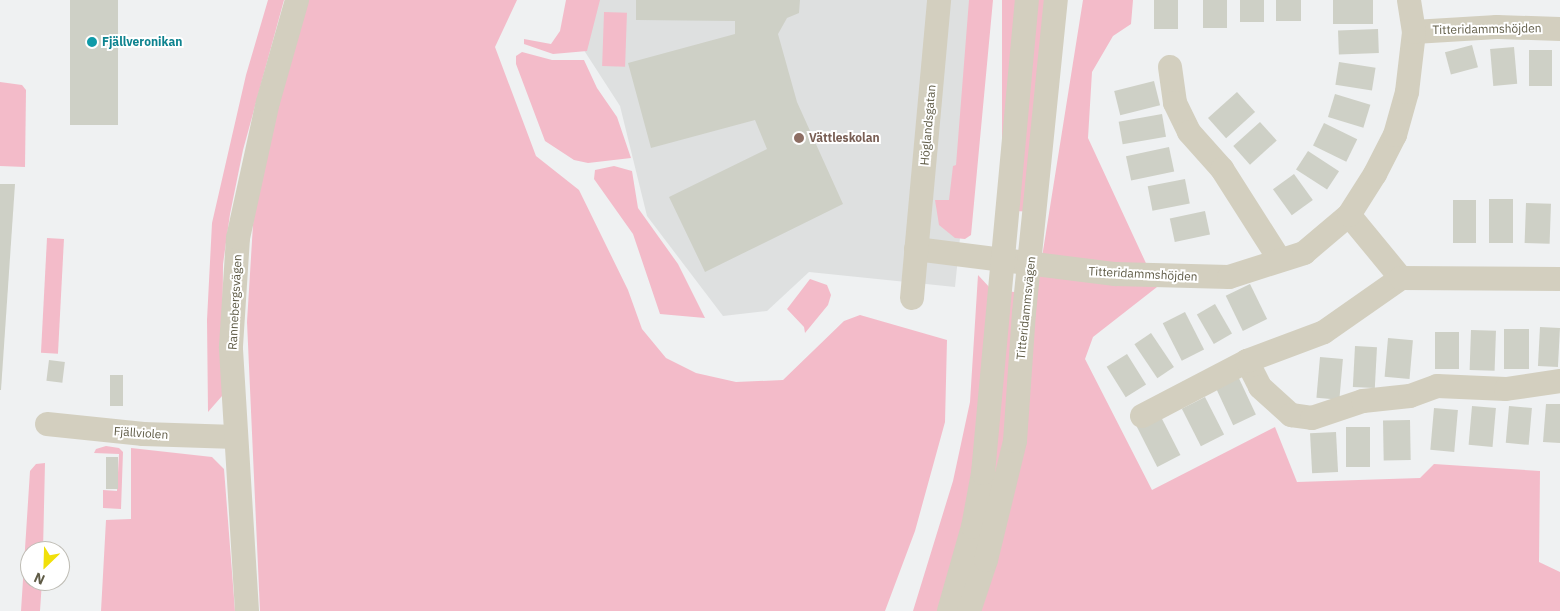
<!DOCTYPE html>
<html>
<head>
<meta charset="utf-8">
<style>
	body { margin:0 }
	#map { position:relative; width:1560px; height:611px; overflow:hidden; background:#eff1f2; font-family:"IBM Plex Sans",sans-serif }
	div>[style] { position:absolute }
	.education>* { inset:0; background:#dee0e0 }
	.green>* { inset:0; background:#f3bbc9; transform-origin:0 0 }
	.building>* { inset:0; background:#ced0c6; transform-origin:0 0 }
	.minor>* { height:24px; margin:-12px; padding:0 12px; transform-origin:12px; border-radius:12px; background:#d3cfbf }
	.dots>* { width:14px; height:14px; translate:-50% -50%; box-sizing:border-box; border:2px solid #fff; border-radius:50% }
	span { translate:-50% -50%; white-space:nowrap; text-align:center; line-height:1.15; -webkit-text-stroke:4px #fff; paint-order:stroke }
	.street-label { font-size:12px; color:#5f5b46 }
	.culture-label { font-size:12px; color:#0d838f; font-weight:700 }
	.left { translate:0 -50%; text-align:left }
	.education-label { font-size:12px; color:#785e54; font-weight:700 }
	.north { position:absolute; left:20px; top:541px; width:50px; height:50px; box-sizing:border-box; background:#fff; border:1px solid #bfbdb5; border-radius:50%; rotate:204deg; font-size:14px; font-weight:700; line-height:20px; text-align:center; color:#5f5b46 }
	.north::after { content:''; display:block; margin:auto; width:18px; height:22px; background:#f1e00a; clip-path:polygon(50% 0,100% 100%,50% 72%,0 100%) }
</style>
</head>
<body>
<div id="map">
	<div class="education">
		<i style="clip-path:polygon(586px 0,984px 0,955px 287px,809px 272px,767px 311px,723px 316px,647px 216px,620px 106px,578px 41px)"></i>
	</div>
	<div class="green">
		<i style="clip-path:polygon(268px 0,284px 0,243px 150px,230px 214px,223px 264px,222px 396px,208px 412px,207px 320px,212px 223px,246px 75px)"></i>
		<i style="clip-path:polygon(305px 0,517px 0,495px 47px,536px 156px,579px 190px,628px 290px,642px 329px,666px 358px,696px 373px,736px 382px,783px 380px,844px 321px,860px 315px,947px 340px,945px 422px,915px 531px,885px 611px,260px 611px,247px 322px,257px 160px)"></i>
		<i style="clip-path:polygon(566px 0,600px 0,587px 51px,553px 54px,524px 44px,524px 39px,551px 44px,560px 31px)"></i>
		<i style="clip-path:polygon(969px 0,993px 0,971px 235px,965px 239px,955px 238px,939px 225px,935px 200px,949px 200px,953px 166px,956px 165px)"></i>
		<i style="left:1002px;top:0;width:16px;height:207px"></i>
		<i style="clip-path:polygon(1036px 0,1050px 0,1032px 212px,1015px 211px)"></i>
		<i style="clip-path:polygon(1083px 0,1133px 0,1131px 24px,1113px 36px,1092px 72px,1088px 138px,1157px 287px,1093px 337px,1085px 359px,1152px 490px,1275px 427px,1297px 482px,1420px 478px,1434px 464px,1540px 471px,1539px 562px,1560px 572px,1560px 611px,913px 611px,953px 481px,970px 402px,978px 275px,991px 289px,1036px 295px)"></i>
		<i style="left:604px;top:12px;width:23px;height:54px;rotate:2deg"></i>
		<i style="clip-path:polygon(522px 52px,552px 60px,584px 60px,597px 88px,617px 117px,631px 158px,588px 163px,574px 160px,545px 141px,516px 64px,516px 56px)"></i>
		<i style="clip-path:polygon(0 82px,22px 85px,26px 90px,25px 167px,0 166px)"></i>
		<i style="clip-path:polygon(614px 166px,632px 171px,638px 208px,678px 264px,705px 318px,660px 314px,633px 234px,594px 179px,595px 170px)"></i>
		<i style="left:47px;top:238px;width:17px;height:115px;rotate:3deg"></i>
		<i style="clip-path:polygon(810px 279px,827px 285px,831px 295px,828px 305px,805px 333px,804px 327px,787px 309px)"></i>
		<i style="clip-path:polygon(106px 446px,119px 448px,123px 452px,121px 509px,103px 508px,103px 490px,117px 491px,119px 454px,94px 453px,96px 449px)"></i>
		<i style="clip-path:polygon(131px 448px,212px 457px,224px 469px,235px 611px,101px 611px,106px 520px,131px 519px)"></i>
		<i style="clip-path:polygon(45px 463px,43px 551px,30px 551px,30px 581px,42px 581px,40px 611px,21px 611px,30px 471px,36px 464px)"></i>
	</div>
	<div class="building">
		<i style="left:70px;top:0;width:48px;height:125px"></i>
		<i style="clip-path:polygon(636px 0,800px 0,799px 13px,787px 18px,778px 34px,797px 102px,843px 204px,705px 272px,669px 197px,767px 149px,755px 120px,651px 148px,628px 63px,735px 34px,735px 21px,636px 20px)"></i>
		<i style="left:1154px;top:0;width:24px;height:29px"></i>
		<i style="left:1203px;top:0;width:24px;height:28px"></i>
		<i style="left:1240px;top:0;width:24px;height:22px"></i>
		<i style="left:1276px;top:0;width:25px;height:21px"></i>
		<i style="left:1333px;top:0;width:40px;height:24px"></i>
		<i style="left:1378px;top:29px;width:24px;height:40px;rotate:88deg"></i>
		<i style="left:1472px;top:45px;width:23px;height:28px;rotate:75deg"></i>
		<i style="left:1514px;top:47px;width:37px;height:24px;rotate:85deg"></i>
		<i style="left:1529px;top:50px;width:23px;height:36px"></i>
		<i style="left:1339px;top:62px;width:37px;height:23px;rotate:9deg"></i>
		<i style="left:1154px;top:81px;width:25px;height:41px;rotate:76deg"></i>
		<i style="left:1237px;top:92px;width:27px;height:39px;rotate:48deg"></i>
		<i style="left:1335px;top:94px;width:37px;height:24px;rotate:17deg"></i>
		<i style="left:1162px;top:114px;width:23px;height:44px;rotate:80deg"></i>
		<i style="left:1260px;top:122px;width:25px;height:36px;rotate:48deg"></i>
		<i style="left:1324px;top:123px;width:37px;height:25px;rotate:26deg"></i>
		<i style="left:1169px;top:147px;width:25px;height:44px;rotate:78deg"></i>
		<i style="left:1308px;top:151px;width:37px;height:22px;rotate:33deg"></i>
		<i style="left:1294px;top:174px;width:32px;height:26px;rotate:54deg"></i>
		<i style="left:1185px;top:179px;width:25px;height:38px;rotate:79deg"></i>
		<i style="clip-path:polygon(0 184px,15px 184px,1px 390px,0 390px)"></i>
		<i style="left:1489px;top:199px;width:24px;height:44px"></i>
		<i style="left:1453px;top:200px;width:23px;height:43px"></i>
		<i style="left:1526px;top:203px;width:25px;height:40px;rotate:2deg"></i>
		<i style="left:1205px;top:211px;width:24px;height:36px;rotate:78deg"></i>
		<i style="left:1250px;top:284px;width:39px;height:27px;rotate:64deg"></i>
		<i style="left:1215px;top:304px;width:34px;height:21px;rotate:60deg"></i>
		<i style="left:1185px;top:312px;width:42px;height:25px;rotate:63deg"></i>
		<i style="left:1540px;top:327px;width:20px;height:39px;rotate:3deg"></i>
		<i style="left:1504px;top:329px;width:25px;height:40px"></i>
		<i style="left:1471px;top:330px;width:25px;height:40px;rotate:2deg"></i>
		<i style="left:1435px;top:332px;width:24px;height:37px"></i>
		<i style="left:1151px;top:333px;width:41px;height:20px;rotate:56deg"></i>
		<i style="left:1388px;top:338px;width:25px;height:39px;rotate:5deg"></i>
		<i style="left:1355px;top:346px;width:22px;height:41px;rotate:3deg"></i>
		<i style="left:1127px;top:354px;width:36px;height:24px;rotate:58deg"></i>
		<i style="left:1320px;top:357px;width:23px;height:41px;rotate:5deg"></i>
		<i style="left:49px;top:360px;width:16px;height:21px;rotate:7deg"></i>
		<i style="left:1236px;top:372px;width:47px;height:25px;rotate:65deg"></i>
		<i style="left:110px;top:375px;width:13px;height:31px"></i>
		<i style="left:1205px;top:397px;width:42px;height:26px;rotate:63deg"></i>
		<i style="clip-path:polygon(1546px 404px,1560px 404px,1560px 443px,1543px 442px)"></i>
		<i style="left:1472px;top:406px;width:24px;height:39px;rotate:5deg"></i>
		<i style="left:1509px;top:406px;width:23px;height:37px;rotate:5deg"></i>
		<i style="left:1434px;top:408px;width:24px;height:42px;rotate:5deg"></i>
		<i style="left:1160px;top:415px;width:45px;height:26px;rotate:63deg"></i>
		<i style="left:1410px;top:420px;width:40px;height:27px;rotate:89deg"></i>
		<i style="left:1346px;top:427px;width:24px;height:40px"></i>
		<i style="left:1336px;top:432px;width:40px;height:26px;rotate:87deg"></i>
		<i style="left:106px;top:457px;width:12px;height:32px"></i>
	</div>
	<div class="minor">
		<i style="left:1414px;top:32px;width:83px;rotate:-3.4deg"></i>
		<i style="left:1497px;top:27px;width:63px;rotate:1.8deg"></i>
		<i style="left:1170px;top:67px;width:36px;rotate:82deg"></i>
		<i style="left:1175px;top:103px;width:32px;rotate:64deg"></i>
		<i style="left:1189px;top:132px;width:50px;rotate:48.3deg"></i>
		<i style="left:1222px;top:169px;width:108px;rotate:57.5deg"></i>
		<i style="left:1349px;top:215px;width:82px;rotate:50.5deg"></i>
		<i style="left:916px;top:249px;width:201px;rotate:7.2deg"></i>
		<i style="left:1115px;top:274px;width:114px;rotate:1.5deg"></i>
		<i style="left:1229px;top:277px;width:79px;rotate:-17.7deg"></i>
		<i style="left:1304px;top:253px;width:59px;rotate:-40.2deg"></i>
		<i style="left:1349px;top:215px;width:49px;rotate:-57.6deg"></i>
		<i style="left:1375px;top:174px;width:44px;rotate:-62.9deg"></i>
		<i style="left:1395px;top:135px;width:45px;rotate:-74.4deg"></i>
		<i style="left:1407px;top:92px;width:60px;rotate:-83.3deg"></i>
		<i style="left:1414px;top:32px;width:32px;rotate:-99deg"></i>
		<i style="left:912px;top:298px;width:299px;rotate:-84.8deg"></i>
		<i style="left:1247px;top:361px;width:29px;rotate:63deg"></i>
		<i style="left:1260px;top:387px;width:42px;rotate:42.1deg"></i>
		<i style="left:1291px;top:415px;width:21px;rotate:8deg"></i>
		<i style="left:1312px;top:418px;width:54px;rotate:-18.4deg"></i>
		<i style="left:1363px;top:401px;width:47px;rotate:-6.1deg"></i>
		<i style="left:1410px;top:396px;width:29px;rotate:-20deg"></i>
		<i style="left:1437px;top:386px;width:69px;rotate:2.5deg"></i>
		<i style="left:1506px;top:389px;width:55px;rotate:-8.4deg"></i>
		<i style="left:1142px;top:416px;width:119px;rotate:-27.6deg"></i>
		<i style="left:1247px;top:361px;width:82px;rotate:-20.6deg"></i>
		<i style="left:1324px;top:332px;width:94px;rotate:-35deg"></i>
		<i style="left:1401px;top:278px;width:159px;rotate:0.4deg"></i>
		<i style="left:47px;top:424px;width:97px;rotate:5.9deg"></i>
		<i style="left:143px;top:434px;width:93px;rotate:1.8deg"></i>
		<i style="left:247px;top:611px;width:265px;rotate:-93.5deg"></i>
		<i style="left:231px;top:346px;width:108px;rotate:-86.3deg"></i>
		<i style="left:238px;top:238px;width:139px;rotate:-77.6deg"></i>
		<i style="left:268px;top:102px;width:106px;rotate:-74.1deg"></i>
		<i style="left:949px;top:611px;width:87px;rotate:-74.1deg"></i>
		<i style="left:973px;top:527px;width:55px;rotate:-79.5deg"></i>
		<i style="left:983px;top:473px;width:475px;rotate:-84.7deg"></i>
		<i style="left:969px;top:611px;width:54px;rotate:-71.6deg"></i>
		<i style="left:986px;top:560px;width:122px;rotate:-76.3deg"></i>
		<i style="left:1015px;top:441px;width:128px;rotate:-86deg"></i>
		<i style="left:1024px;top:313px;width:315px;rotate:-84.2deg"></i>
	</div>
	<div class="dots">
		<i style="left:92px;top:42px;background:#0f9aa8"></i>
		<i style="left:799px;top:138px;background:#8d6e63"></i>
	</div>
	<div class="street-label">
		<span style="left:1487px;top:29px;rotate:-1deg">Titteridammshöjden</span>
		<span style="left:928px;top:125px;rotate:-85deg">Höglandsgatan</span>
		<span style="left:1143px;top:274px;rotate:3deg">Titteridammshöjden</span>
		<span style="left:235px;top:302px;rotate:-87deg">Rannebergsvägen</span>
		<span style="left:1026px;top:308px;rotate:-84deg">Titteridammsvägen</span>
		<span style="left:141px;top:433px;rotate:4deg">Fjällviolen</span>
	</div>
	<div class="culture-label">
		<span class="left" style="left:102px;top:42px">Fjällveronikan</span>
	</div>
	<div class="education-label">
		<span class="left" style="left:809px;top:138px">Vättleskolan</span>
	</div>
	<div class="north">N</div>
</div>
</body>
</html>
